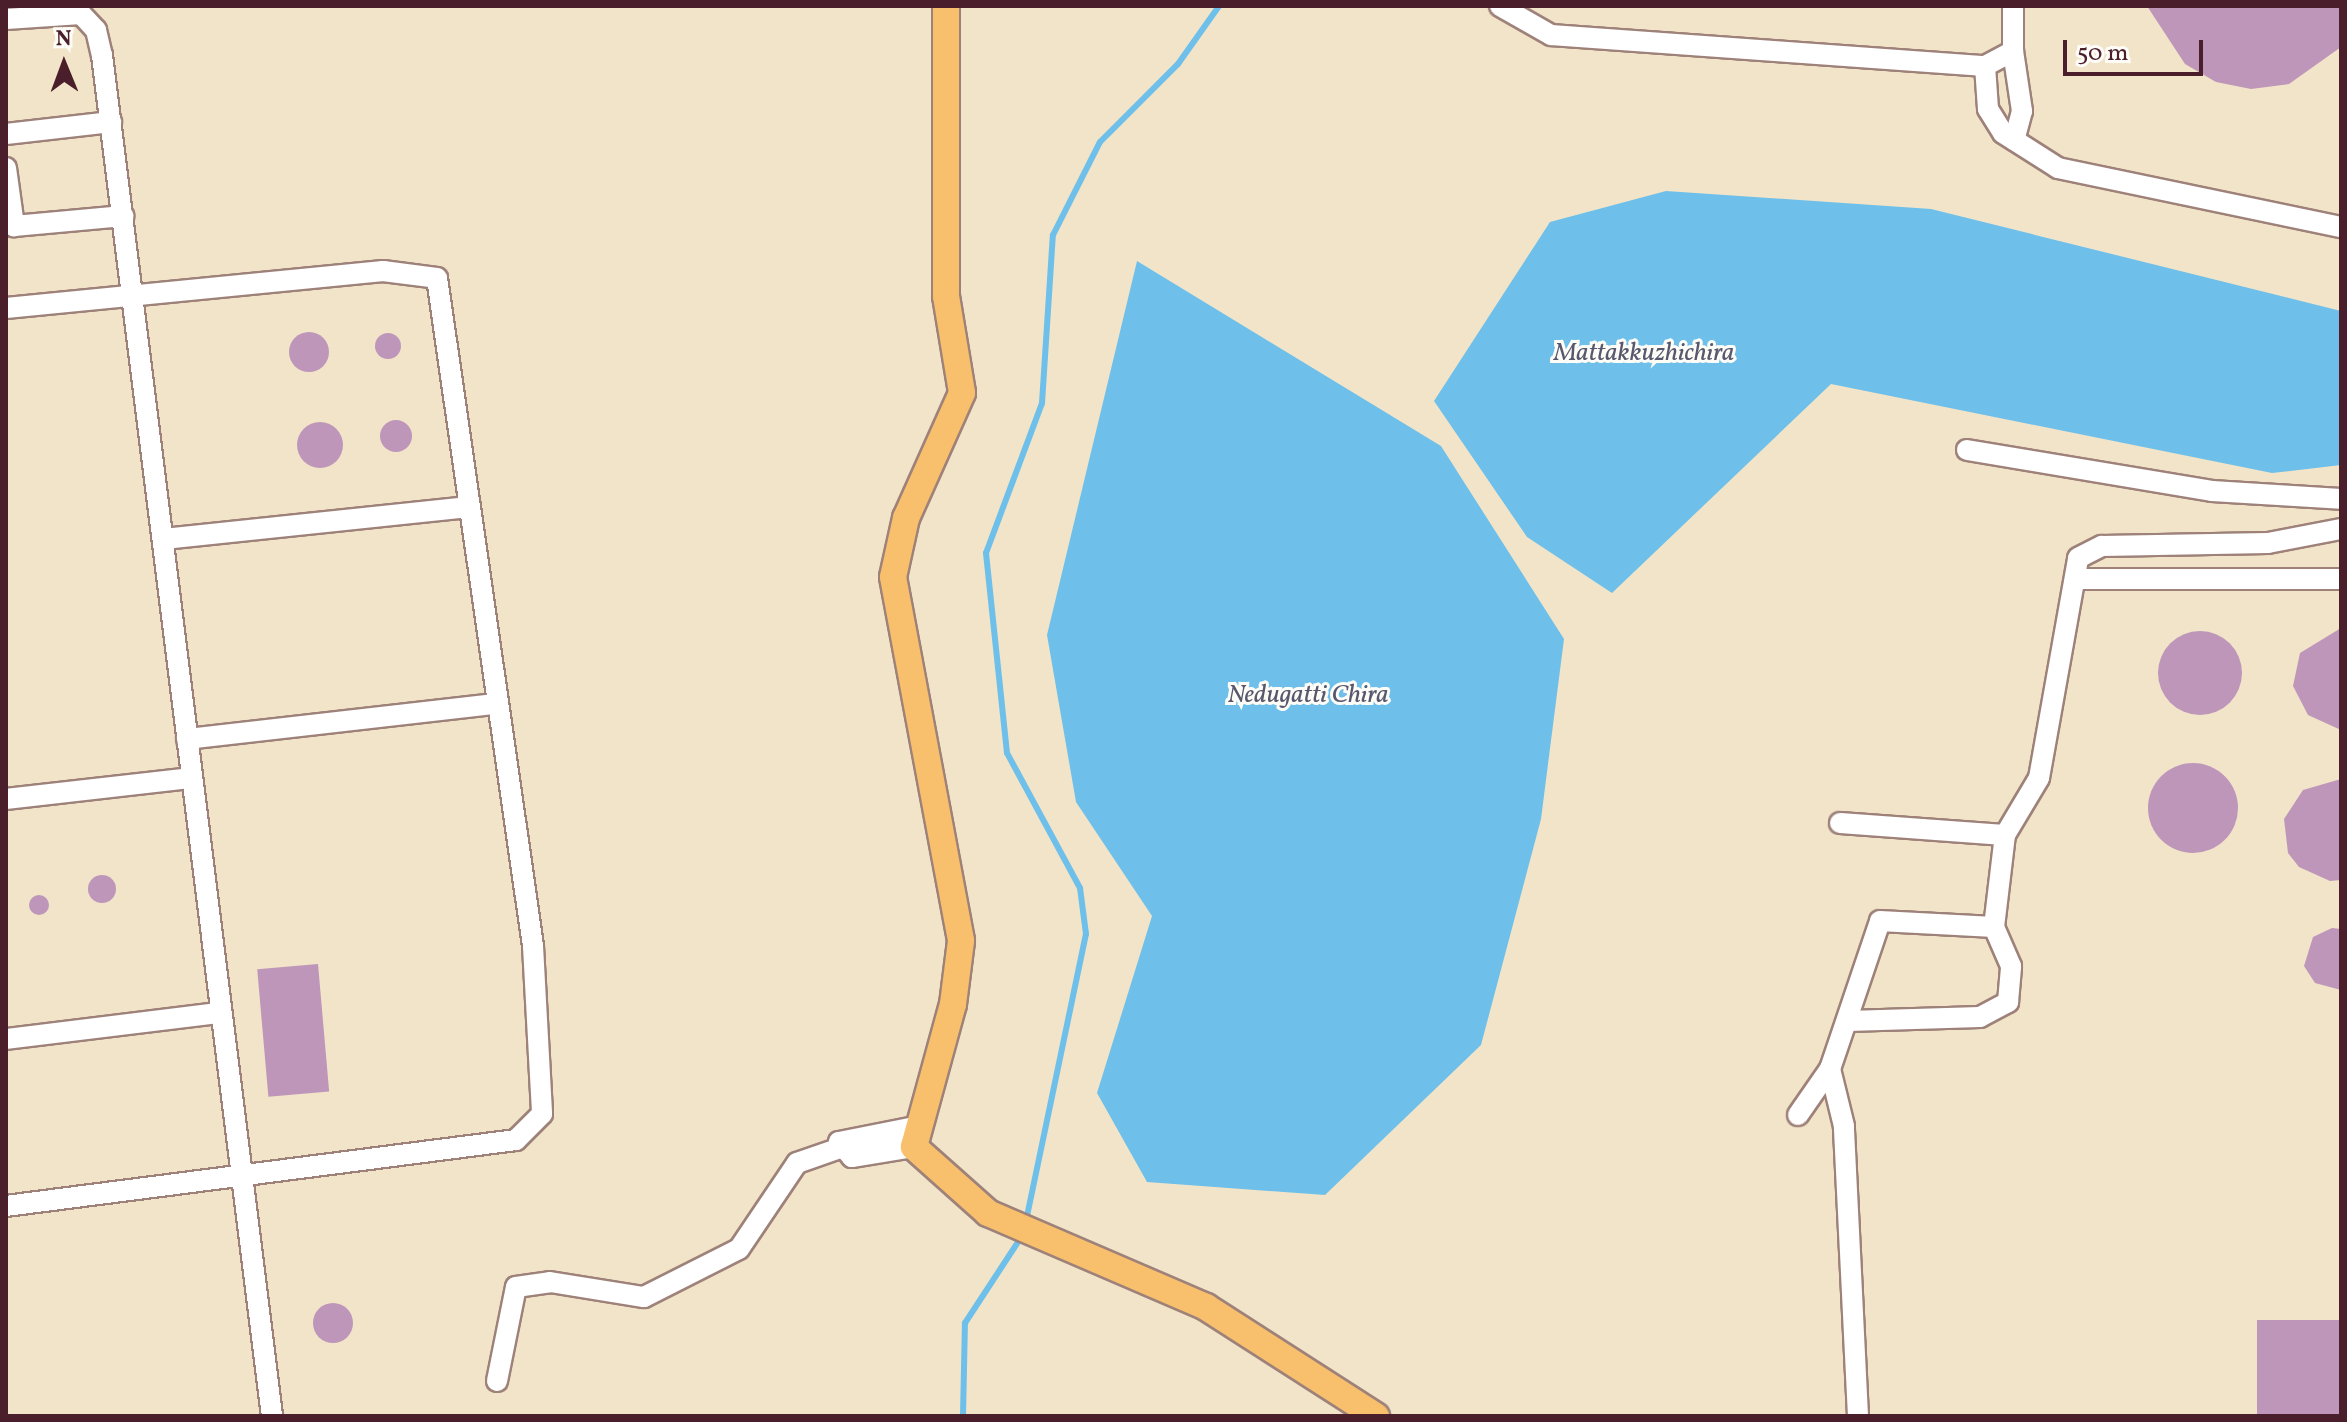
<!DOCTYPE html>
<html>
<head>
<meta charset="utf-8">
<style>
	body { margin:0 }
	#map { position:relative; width:2347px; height:1422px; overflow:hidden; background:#f2e4c8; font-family:Vollkorn,serif }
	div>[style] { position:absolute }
	.water>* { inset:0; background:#6ec0ea }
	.stream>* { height:6px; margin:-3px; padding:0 3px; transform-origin:3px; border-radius:3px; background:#6ec0ea }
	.building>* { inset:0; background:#bd96ba; transform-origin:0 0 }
	.round { border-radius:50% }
	.roads { filter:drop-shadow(2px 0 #9e827a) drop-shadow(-2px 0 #9e827a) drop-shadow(0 2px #9e827a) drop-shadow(0 -2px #9e827a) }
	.minor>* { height:20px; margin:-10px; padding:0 10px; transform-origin:10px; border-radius:10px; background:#fff }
	.major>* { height:26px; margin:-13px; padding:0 13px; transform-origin:13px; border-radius:13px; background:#f8bf6c }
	span { translate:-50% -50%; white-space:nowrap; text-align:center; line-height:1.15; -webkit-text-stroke:6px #fdfcf7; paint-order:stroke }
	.water-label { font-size:26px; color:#57576e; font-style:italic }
	.frame { position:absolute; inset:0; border:8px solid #4a1f2b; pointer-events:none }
	.north { position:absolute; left:24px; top:24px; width:80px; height:80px; -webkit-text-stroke:6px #fdfcf7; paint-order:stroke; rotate:359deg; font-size:22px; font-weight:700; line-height:32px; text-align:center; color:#4a1f2b }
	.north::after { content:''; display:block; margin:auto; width:28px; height:36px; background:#4a1f2b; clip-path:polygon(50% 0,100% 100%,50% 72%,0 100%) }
	.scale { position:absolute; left:2063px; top:40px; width:140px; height:36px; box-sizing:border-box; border:4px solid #4a1f2b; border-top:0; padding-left:10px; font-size:24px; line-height:28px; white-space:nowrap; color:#4a1f2b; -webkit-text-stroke:6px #fdfcf7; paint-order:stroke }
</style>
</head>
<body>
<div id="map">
	<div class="water">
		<i style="clip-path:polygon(1666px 191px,1931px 209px,2341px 311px,2341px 465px,2272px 473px,1831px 384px,1612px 593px,1527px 537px,1434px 401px,1550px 222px)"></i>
		<i style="clip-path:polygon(1137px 261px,1441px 446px,1564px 639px,1541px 819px,1481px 1045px,1325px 1195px,1147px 1182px,1097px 1093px,1152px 916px,1076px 802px,1047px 635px)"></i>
	</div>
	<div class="stream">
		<i style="left:1026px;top:1221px;width:293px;rotate:-78.2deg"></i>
		<i style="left:1086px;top:934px;width:46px;rotate:-97.4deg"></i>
		<i style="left:1080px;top:888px;width:153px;rotate:-118.4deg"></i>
		<i style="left:1007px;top:753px;width:201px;rotate:-96deg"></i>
		<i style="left:986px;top:553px;width:160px;rotate:-69.5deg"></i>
		<i style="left:1042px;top:403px;width:168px;rotate:-86.3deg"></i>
		<i style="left:1053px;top:235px;width:104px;rotate:-63.2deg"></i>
		<i style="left:1100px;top:142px;width:110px;rotate:-45deg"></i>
		<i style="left:1178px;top:64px;width:71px;rotate:-54.7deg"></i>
		<i style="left:963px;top:1416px;width:93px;rotate:-88.8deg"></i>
		<i style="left:965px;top:1323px;width:104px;rotate:-56.8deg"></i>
	</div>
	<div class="building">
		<i style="clip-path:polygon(2147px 6px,2341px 6px,2341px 47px,2289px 84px,2251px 89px,2216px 82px,2185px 64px)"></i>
		<i class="round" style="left:289px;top:332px;width:40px;height:40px"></i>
		<i class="round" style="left:375px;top:333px;width:26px;height:26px"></i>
		<i class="round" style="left:380px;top:420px;width:32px;height:32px"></i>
		<i class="round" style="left:297px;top:422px;width:46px;height:46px"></i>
		<i style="clip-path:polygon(2341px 628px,2341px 730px,2308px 715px,2293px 686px,2300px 653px)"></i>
		<i class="round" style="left:2158px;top:631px;width:84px;height:84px"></i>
		<i class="round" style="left:2148px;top:763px;width:90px;height:90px"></i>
		<i style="clip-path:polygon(2341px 779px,2341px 880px,2330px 881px,2299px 867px,2288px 853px,2284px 819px,2303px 790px)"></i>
		<i class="round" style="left:88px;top:875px;width:28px;height:28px"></i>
		<i class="round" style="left:29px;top:895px;width:20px;height:20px"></i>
		<i style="clip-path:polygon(2332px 928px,2341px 929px,2341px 990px,2315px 983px,2304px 966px,2313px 937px)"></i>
		<i style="left:318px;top:964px;width:128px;height:61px;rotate:85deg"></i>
		<i class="round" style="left:313px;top:1303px;width:40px;height:40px"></i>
		<i style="left:2341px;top:1320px;width:96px;height:84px;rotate:90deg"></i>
	</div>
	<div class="roads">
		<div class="minor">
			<i style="left:1500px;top:6px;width:59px;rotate:29.6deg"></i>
			<i style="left:1551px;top:35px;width:435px;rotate:4.1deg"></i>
			<i style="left:1985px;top:66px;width:32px;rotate:-28deg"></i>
			<i style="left:2013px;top:51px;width:61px;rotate:81.5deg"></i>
			<i style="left:2022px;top:111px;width:30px;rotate:105deg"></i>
			<i style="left:6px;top:19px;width:75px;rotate:-3.8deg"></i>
			<i style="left:81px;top:14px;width:22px;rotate:47deg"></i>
			<i style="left:96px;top:30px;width:26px;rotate:77deg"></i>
			<i style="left:102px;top:55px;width:1372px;rotate:82.88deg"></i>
			<i style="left:2013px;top:51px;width:45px;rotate:-90deg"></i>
			<i style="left:1985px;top:66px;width:43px;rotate:86deg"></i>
			<i style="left:1988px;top:109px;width:28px;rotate:58deg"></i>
			<i style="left:2003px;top:133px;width:65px;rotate:32.5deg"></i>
			<i style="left:2058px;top:168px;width:289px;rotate:11.8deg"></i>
			<i style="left:6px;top:134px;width:106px;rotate:-6.5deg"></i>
			<i style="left:6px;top:168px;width:59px;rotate:82.1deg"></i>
			<i style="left:14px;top:226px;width:110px;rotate:-5.2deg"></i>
			<i style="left:6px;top:308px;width:379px;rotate:-5.6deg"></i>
			<i style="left:383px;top:271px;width:54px;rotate:7.4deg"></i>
			<i style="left:437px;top:278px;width:675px;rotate:81.82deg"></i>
			<i style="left:533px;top:946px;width:168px;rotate:86.9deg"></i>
			<i style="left:542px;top:1114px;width:37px;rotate:135deg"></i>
			<i style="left:516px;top:1140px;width:514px;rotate:172.63deg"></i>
			<i style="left:1967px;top:450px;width:248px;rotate:9.5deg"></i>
			<i style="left:2212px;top:491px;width:129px;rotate:3.5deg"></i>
			<i style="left:164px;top:539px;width:306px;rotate:-6deg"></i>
			<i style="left:2075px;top:579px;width:266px"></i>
			<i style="left:187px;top:739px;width:309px;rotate:-6.5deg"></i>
			<i style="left:6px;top:799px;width:186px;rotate:-6.5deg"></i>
			<i style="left:1840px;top:823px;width:165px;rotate:4.2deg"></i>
			<i style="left:1848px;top:1021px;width:132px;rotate:-1.7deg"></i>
			<i style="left:1980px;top:1017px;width:32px;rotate:-28deg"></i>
			<i style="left:2008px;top:1002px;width:36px;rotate:-85deg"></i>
			<i style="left:2011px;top:966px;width:43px;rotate:-113.6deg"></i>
			<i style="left:1994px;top:927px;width:93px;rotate:-83.2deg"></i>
			<i style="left:2005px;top:835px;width:66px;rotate:-59.2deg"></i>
			<i style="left:2039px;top:778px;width:223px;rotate:-79.9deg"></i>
			<i style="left:2078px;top:558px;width:27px;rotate:-27deg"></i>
			<i style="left:2102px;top:546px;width:166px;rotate:-1deg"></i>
			<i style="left:2268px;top:543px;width:74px;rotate:-10.9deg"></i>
			<i style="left:6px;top:1039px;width:214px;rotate:-7deg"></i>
			<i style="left:1798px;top:1115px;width:56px;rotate:-55.2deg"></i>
			<i style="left:914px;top:1147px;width:63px;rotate:170.8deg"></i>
			<i style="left:852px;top:1157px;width:20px;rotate:-131deg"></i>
			<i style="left:839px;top:1142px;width:77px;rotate:-11.2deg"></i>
			<i style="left:497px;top:1381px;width:96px;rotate:-78.6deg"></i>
			<i style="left:516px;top:1287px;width:34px;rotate:-8deg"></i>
			<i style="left:550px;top:1282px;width:95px;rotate:9.1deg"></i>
			<i style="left:644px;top:1297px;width:106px;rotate:-26.8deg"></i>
			<i style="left:739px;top:1249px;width:104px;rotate:-56deg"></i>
			<i style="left:797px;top:1163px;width:46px;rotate:-19.2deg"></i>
			<i style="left:1858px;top:1416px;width:290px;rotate:-92.8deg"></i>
			<i style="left:1844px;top:1126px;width:59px;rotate:-103.8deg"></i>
			<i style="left:1830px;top:1069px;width:156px;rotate:-71.3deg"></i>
			<i style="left:1880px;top:921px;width:114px;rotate:3deg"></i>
		</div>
		<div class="major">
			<i style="left:946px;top:6px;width:290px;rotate:90deg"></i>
			<i style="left:946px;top:296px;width:98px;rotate:80.6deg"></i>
			<i style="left:962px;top:393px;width:137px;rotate:114.1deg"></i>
			<i style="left:906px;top:518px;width:60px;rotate:102.4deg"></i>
			<i style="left:893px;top:577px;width:370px;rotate:79.4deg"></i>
			<i style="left:961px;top:941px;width:64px;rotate:97.2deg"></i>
			<i style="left:953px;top:1004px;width:148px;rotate:105.3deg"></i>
			<i style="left:914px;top:1147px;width:99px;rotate:41.7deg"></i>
			<i style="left:988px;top:1213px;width:237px;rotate:23.3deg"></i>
			<i style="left:1206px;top:1307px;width:202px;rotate:32.7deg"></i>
		</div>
	</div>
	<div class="water-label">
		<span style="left:1644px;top:354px">Mattakkuzhichira</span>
		<span style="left:1308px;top:696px">Nedugatti Chira</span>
	</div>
	<div class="frame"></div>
	<div class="north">N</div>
	<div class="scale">50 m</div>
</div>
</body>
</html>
